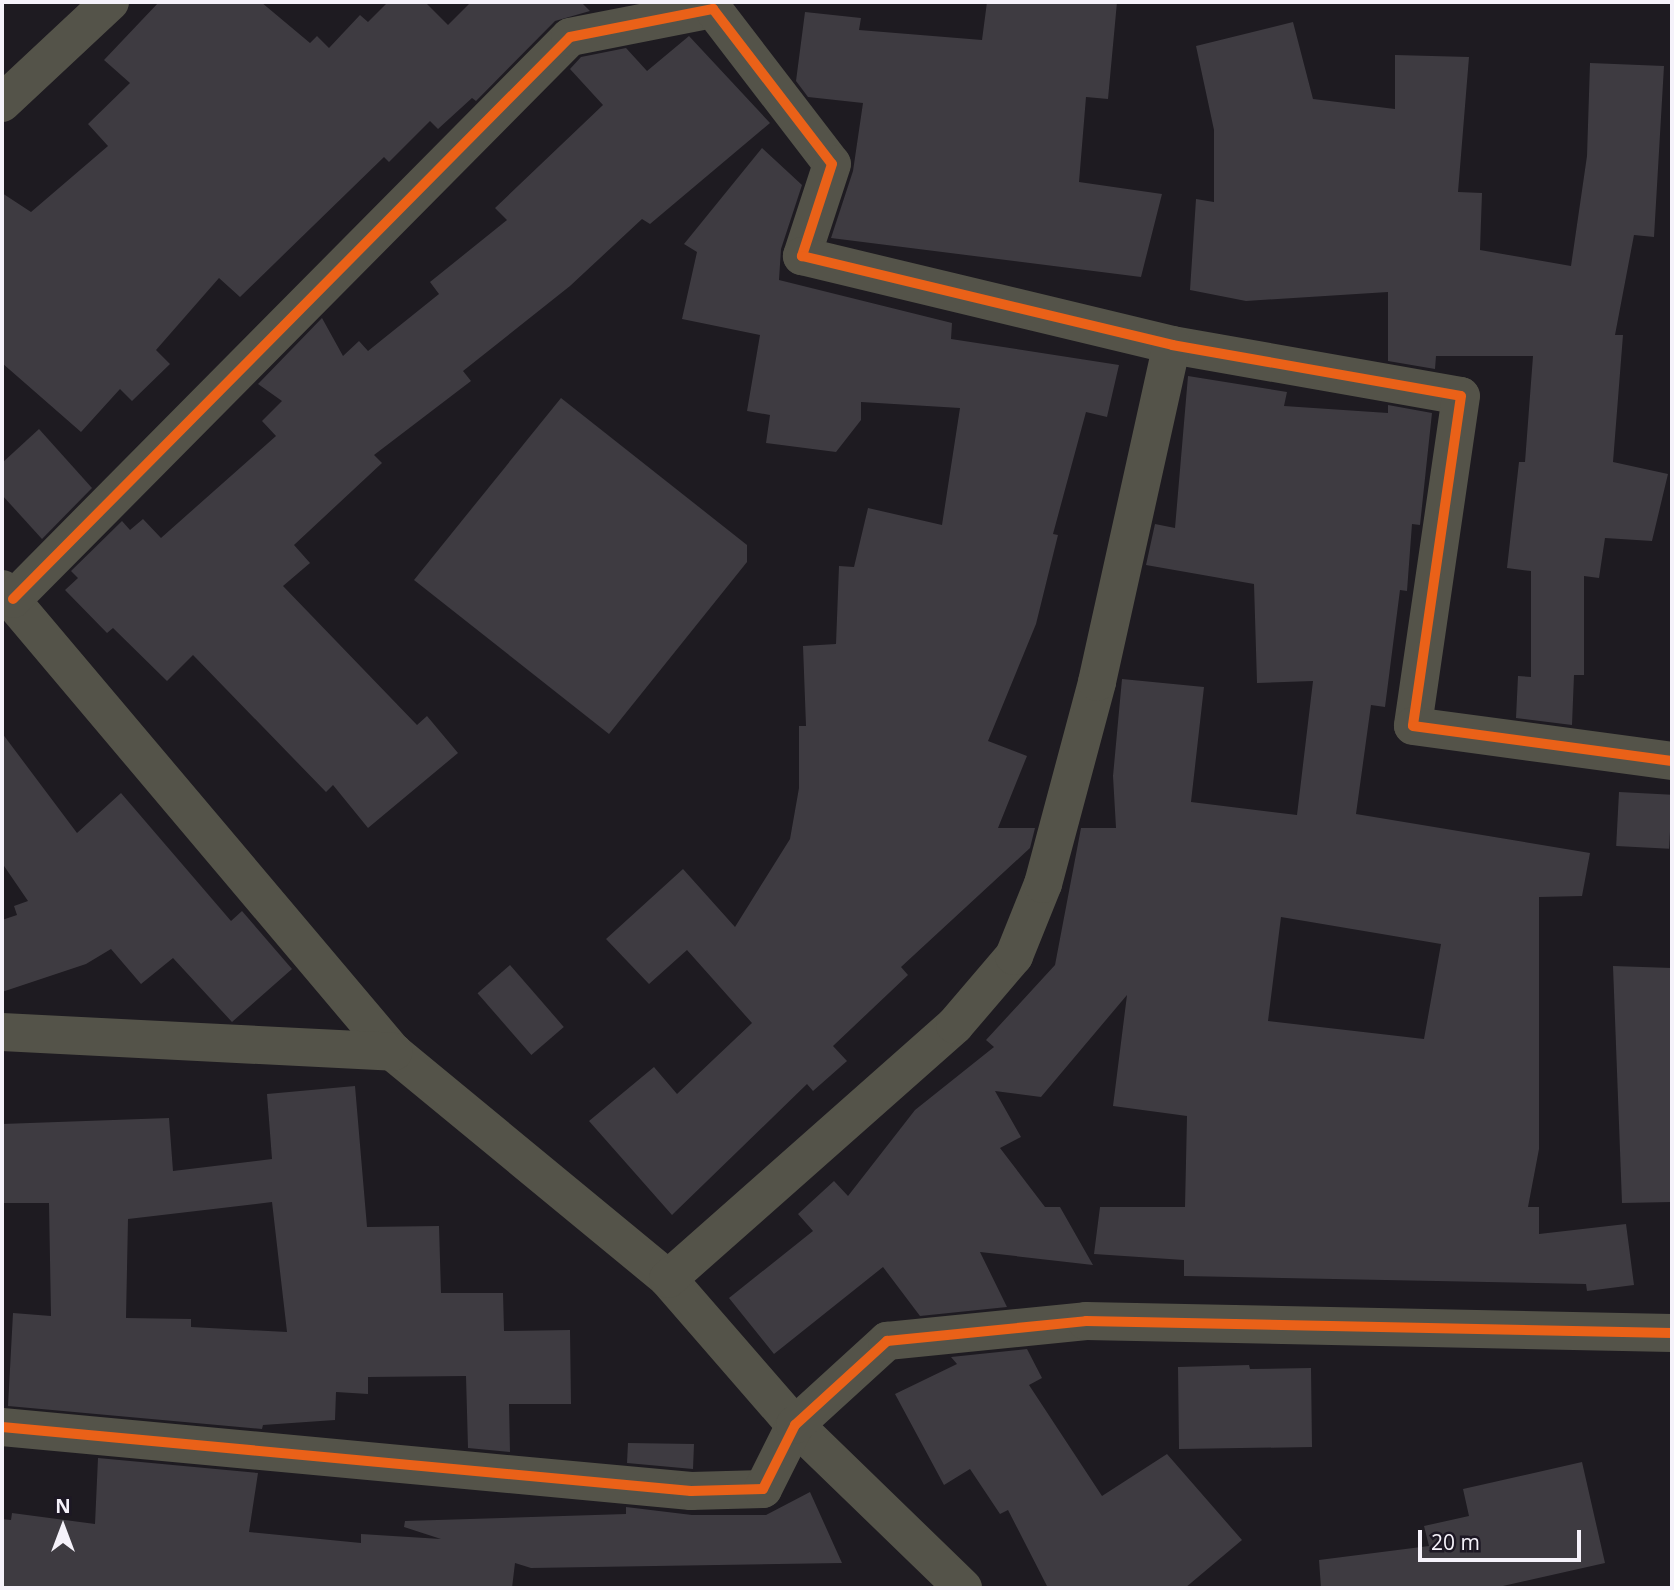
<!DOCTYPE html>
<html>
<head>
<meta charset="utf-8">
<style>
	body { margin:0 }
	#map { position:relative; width:1674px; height:1590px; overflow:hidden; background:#1e1b21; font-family:"Open Sans",sans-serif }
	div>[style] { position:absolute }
	.building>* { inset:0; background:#3e3b41; transform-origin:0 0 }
	.minor>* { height:38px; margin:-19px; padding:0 19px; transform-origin:19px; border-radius:19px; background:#545349 }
	.cycleway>* { height:10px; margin:-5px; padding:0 5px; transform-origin:5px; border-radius:5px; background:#ea6118 }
	span { translate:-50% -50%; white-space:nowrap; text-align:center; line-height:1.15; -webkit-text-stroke:5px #1d1824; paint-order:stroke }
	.frame { position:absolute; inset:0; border:4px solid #f5f2fa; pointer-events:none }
	.north { position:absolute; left:28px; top:1492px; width:70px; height:70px; -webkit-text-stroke:5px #1d1824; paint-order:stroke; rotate:0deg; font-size:19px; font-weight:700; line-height:28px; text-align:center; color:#f5f2fa }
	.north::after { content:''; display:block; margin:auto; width:24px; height:32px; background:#f5f2fa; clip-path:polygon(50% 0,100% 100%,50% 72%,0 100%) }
	.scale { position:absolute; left:1418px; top:1530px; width:163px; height:32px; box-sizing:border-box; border:4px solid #f5f2fa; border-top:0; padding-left:9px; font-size:21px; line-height:24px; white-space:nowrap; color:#f5f2fa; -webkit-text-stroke:5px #1d1824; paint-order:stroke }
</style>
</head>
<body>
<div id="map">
	<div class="building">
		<i style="clip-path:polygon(159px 2px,261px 2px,310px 43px,317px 36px,329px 48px,360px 15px,368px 22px,388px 2px,425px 2px,448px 25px,471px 2px,581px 2px,590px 11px,555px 21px,476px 101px,472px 98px,438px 129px,430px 121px,389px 162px,384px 157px,240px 297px,219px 278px,156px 350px,170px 364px,132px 401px,120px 389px,81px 432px,2px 363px,2px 193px,31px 212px,108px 146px,88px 124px,130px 83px,104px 60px)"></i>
		<i style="clip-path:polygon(987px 2px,1117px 2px,1108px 99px,1086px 97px,1079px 182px,1162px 194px,1141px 277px,831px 238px,853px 171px,863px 103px,808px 97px,796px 81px,805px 12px,861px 18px,859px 30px,982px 40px)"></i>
		<i style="clip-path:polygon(1293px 22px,1313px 99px,1395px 109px,1395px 55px,1469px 57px,1458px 192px,1482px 193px,1480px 250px,1571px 266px,1587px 156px,1590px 63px,1664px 66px,1654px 237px,1634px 235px,1615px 335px,1623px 335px,1613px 462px,1668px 474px,1652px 541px,1605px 538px,1599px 578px,1584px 576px,1584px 675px,1574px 675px,1572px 725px,1516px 718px,1518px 676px,1531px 677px,1531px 571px,1507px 568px,1519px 462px,1525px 462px,1533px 356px,1436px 356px,1435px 369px,1388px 361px,1388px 292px,1246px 301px,1190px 290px,1196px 199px,1214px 202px,1214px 130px,1196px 46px)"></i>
		<i style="clip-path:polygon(689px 36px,770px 123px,650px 224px,642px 219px,570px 286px,463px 371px,471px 381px,374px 455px,382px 463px,294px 545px,310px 563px,283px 586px,417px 725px,427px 716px,458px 753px,368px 828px,333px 785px,326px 792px,193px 655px,167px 681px,113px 628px,107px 633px,65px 590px,78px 578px,71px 571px,122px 521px,130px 530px,143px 519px,161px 538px,276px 436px,262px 421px,282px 401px,258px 384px,322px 318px,343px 356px,359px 341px,368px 351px,439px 294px,430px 282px,507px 220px,495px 208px,603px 105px,570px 69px,581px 57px,626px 48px,647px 71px)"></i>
		<i style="clip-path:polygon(762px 148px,802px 185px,781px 249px,779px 280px,952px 323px,951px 339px,1119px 365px,1107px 417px,1086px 412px,1053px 534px,1058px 535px,1036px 624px,988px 741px,1027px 756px,998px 828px,1035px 828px,1030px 848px,901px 967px,908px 975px,833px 1046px,847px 1061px,813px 1091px,807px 1084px,672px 1215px,589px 1121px,654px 1067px,677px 1094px,752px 1023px,687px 950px,649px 984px,606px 939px,683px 869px,735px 927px,790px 839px,799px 788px,799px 726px,806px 726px,803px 646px,836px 644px,839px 566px,854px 567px,868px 508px,942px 525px,960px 408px,861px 402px,861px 420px,836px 452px,766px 443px,770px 415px,747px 411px,760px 335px,682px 319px,697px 252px,684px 244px)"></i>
		<i style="clip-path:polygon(evenodd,1188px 376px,1287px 392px,1284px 406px,1388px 413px,1388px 405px,1432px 413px,1420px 525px,1412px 524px,1407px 591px,1400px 590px,1385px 707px,1371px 705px,1356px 814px,1590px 853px,1582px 896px,1539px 897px,1539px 1149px,1528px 1207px,1539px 1207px,1539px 1234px,1626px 1224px,1634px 1285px,1587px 1291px,1586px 1284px,1184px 1276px,1184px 1260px,1094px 1254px,1100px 1207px,1185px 1207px,1187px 1116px,1113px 1106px,1127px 995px,1041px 1097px,995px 1091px,1021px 1137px,1000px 1148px,1045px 1207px,1060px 1207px,1093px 1265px,980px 1252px,1007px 1307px,920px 1316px,883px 1267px,774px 1354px,729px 1298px,813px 1231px,798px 1214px,834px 1181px,848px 1196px,915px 1110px,994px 1047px,986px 1040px,1055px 965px,1081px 828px,1116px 828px,1113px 776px,1122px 679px,1204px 687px,1191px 802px,1297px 815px,1313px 681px,1257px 683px,1254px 584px,1146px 565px,1155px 524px,1175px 528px,1188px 376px,1281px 917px,1441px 944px,1424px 1039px,1268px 1021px,1281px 917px)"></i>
		<i style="clip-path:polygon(561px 398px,747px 545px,747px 562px,609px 734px,414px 580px)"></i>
		<i style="clip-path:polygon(39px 429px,92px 488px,42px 539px,2px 495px,2px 463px)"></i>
		<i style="clip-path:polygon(2px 733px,77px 833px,121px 793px,231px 921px,242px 911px,292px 969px,232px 1022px,173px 958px,141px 984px,111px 949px,86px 964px,2px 992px,2px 920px,17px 915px,14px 906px,28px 901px,2px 863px)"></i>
		<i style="left:1619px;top:792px;width:53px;height:54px;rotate:3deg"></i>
		<i style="left:510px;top:965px;width:82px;height:43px;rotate:49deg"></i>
		<i style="clip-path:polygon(1613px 966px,1672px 968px,1672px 1202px,1622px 1203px)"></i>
		<i style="clip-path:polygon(evenodd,355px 1086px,367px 1227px,439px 1226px,441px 1293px,503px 1293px,504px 1331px,570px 1330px,571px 1404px,509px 1404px,510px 1452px,468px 1448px,466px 1376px,368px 1377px,368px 1394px,336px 1392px,335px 1420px,263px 1425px,262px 1429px,8px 1406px,13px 1313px,51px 1316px,49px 1203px,2px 1203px,2px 1124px,169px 1118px,173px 1171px,272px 1159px,267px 1094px,355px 1086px,272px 1202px,287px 1332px,191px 1327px,191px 1319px,126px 1318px,128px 1219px,272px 1202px)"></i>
		<i style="clip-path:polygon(1027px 1349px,1042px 1378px,1029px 1385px,1102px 1496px,1167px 1454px,1242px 1540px,1185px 1588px,1048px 1588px,1008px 1510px,1000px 1514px,970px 1469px,944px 1485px,895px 1394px,957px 1364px,951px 1357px)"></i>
		<i style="clip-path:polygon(1249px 1365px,1250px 1369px,1311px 1368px,1312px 1447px,1179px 1449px,1178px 1367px)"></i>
		<i style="clip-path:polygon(628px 1443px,694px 1444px,693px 1469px,627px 1463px)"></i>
		<i style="clip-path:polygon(98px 1458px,258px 1473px,249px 1532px,361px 1543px,361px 1534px,441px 1539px,404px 1527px,405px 1521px,626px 1514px,626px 1507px,692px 1515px,766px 1515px,810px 1492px,842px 1563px,531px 1568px,515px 1563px,512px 1588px,2px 1588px,2px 1519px,11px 1520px,12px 1513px,95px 1524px)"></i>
		<i style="clip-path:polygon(1582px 1462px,1605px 1563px,1494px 1588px,1321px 1588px,1319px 1560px,1429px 1546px,1424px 1526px,1469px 1516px,1463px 1489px)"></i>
	</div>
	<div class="minor">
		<i style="left:2px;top:103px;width:148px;rotate:-43.1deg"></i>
		<i style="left:2px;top:589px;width:606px;rotate:49.82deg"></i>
		<i style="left:393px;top:1052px;width:357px;rotate:39.5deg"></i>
		<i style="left:668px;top:1279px;width:194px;rotate:49deg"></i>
		<i style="left:795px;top:1425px;width:234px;rotate:44.1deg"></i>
		<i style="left:13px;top:599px;width:791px;rotate:-45.26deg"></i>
		<i style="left:570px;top:37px;width:146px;rotate:-11.1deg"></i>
		<i style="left:713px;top:9px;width:195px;rotate:52.5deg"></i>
		<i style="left:832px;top:164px;width:97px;rotate:108.1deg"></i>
		<i style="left:802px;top:256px;width:381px;rotate:13.5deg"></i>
		<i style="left:1172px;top:345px;width:293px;rotate:10deg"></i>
		<i style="left:1461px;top:396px;width:333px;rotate:98.3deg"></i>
		<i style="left:1413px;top:726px;width:261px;rotate:7.7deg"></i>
		<i style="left:2px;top:1032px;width:392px;rotate:2.9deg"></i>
		<i style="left:668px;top:1279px;width:383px;rotate:-41.5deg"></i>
		<i style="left:955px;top:1025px;width:91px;rotate:-49.5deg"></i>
		<i style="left:1014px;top:956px;width:78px;rotate:-68.1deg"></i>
		<i style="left:1043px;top:884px;width:209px;rotate:-75deg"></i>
		<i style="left:1097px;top:682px;width:345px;rotate:-77.5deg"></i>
		<i style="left:2px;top:1427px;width:692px;rotate:5.31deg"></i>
		<i style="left:691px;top:1491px;width:72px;rotate:-1.6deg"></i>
		<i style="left:763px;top:1489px;width:72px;rotate:-63.4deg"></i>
		<i style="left:795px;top:1425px;width:125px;rotate:-42.4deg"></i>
		<i style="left:887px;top:1341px;width:200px;rotate:-5.7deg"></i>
		<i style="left:1086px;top:1321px;width:586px;rotate:1.17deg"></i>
	</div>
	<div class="cycleway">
		<i style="left:13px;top:599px;width:791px;rotate:-45.26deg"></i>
		<i style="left:570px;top:37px;width:146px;rotate:-11.1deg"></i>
		<i style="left:713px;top:9px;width:195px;rotate:52.5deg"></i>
		<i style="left:832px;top:164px;width:97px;rotate:108.1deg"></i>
		<i style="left:802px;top:256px;width:381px;rotate:13.5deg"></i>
		<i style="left:1172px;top:345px;width:293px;rotate:10deg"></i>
		<i style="left:1461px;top:396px;width:333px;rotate:98.3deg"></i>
		<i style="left:1413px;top:726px;width:261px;rotate:7.7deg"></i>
		<i style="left:2px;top:1427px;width:692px;rotate:5.31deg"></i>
		<i style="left:691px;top:1491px;width:72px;rotate:-1.6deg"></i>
		<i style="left:763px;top:1489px;width:72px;rotate:-63.4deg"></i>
		<i style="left:795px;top:1425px;width:125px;rotate:-42.4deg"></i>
		<i style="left:887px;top:1341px;width:200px;rotate:-5.7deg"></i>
		<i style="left:1086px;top:1321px;width:586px;rotate:1.17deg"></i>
	</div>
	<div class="frame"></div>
	<div class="north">N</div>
	<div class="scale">20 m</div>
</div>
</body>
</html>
